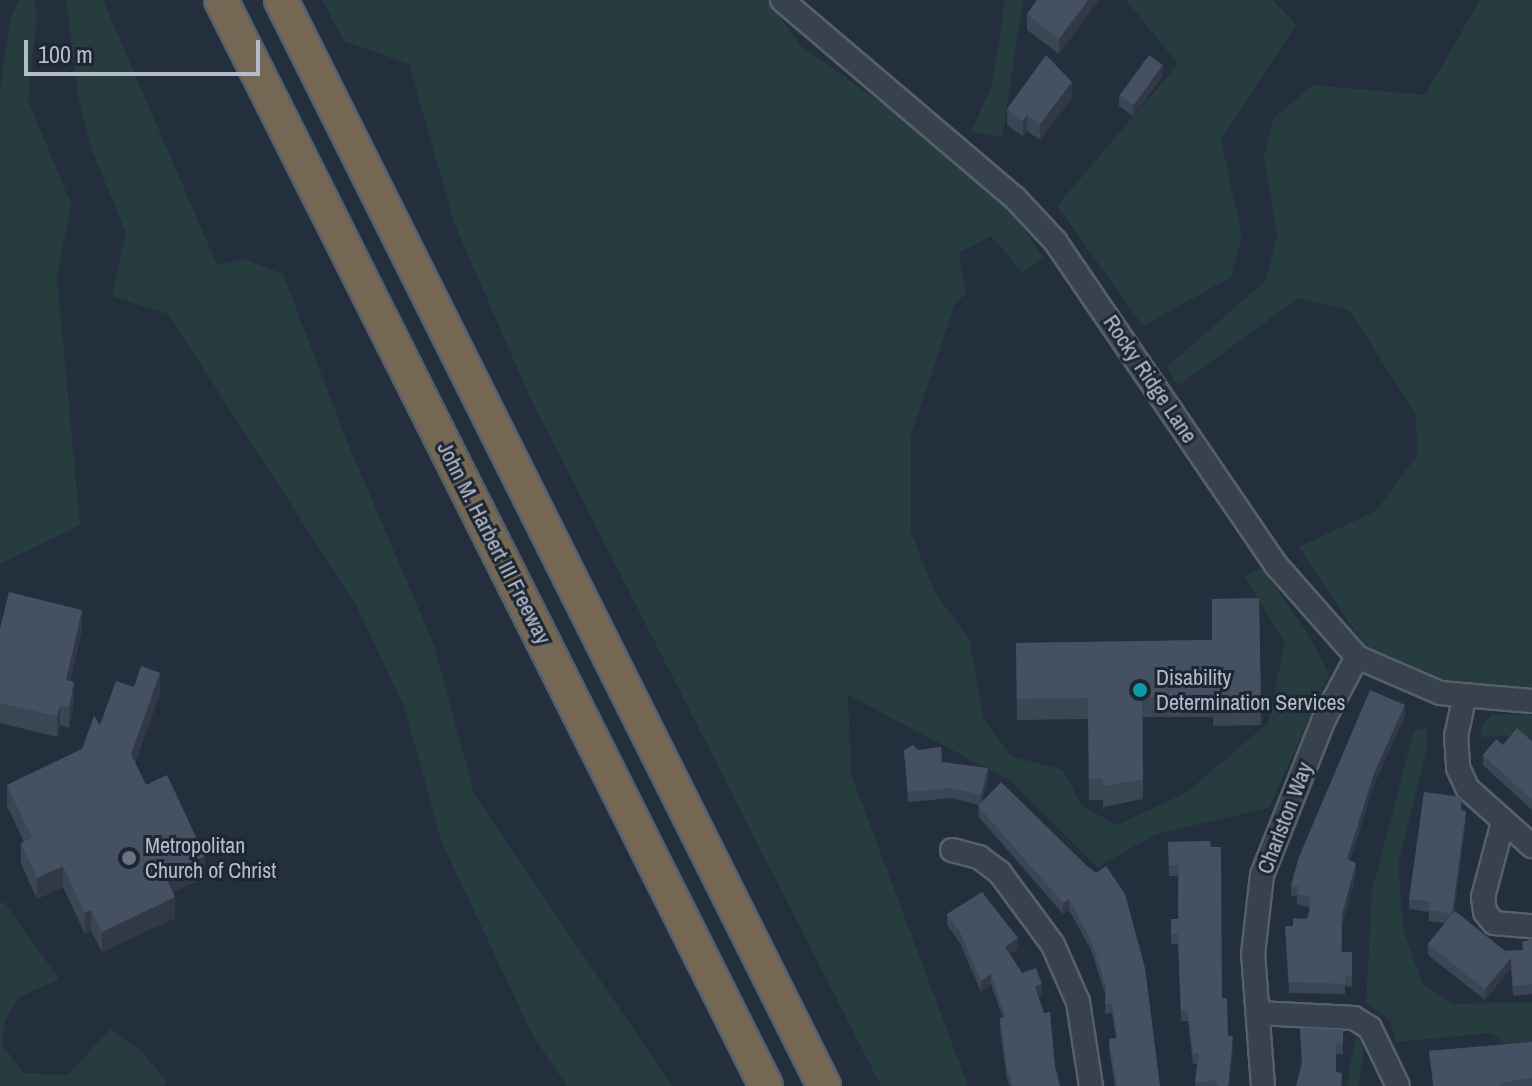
<!DOCTYPE html>
<html>
<head>
<meta charset="utf-8">
<style>
	body { margin:0 }
	#map { position:relative; width:1532px; height:1086px; overflow:hidden; background:#242f3e; font-family:"Archivo Narrow",sans-serif }
	div>[style] { position:absolute }
	.green>* { inset:0; background:#263c3f }
	.roads { filter:drop-shadow(2px 0 #565f6c) drop-shadow(-2px 0 #565f6c) drop-shadow(0 2px #565f6c) drop-shadow(0 -2px #565f6c) }
	.minor>* { height:22px; margin:-11px; padding:0 11px; transform-origin:11px; border-radius:11px; background:#38414e }
	.highway>* { height:32px; margin:-16px; padding:0 16px; transform-origin:16px; border-radius:16px; background:#746855 }
	.wall>* { inset:0; background:#3b4654 }
	.shaded-wall>* { inset:0; background:#303945 }
	.building>* { inset:0; background:#455162; transform-origin:0 0 }
	.dots>* { width:22px; height:22px; translate:-50% -50%; box-sizing:border-box; border:4px solid #1d2633; border-radius:50% }
	span { translate:-50% -50%; white-space:nowrap; text-align:center; line-height:1.15; -webkit-text-stroke:6px #1d2633; paint-order:stroke }
	.street-label { font-size:22px; color:#b4bcc9 }
	.poi-label { font-size:22px; color:#b4bcc9 }
	.left { translate:0 -50%; text-align:left }
	.scale { position:absolute; left:24px; top:40px; width:236px; height:36px; box-sizing:border-box; border:4px solid #b4bcc9; border-top:0; padding-left:10px; font-size:24px; line-height:28px; white-space:nowrap; color:#b4bcc9; -webkit-text-stroke:6px #1d2633; paint-order:stroke }
</style>
</head>
<body>
<div id="map">
	<div class="green">
		<i style="clip-path:polygon(19px 0,34px 0,37px 15px,28px 100px,71px 204px,57px 277px,80px 525px,0 564px,0 92px,10px 20px)"></i>
		<i style="clip-path:polygon(66px 0,103px 0,217px 265px,244px 259px,283px 274px,348px 444px,434px 645px,474px 794px,672px 1086px,567px 1086px,533px 1036px,442px 843px,404px 706px,356px 605px,168px 314px,112px 296px,126px 233px,92px 150px,78px 96px)"></i>
		<i style="clip-path:polygon(322px 0,767px 0,801px 46px,901px 117px,1007px 206px,1043px 257px,1023px 273px,991px 236px,959px 253px,966px 293px,955px 304px,911px 434px,911px 532px,934px 591px,969px 639px,984px 719px,1011px 756px,1063px 770px,1082px 806px,1117px 825px,1187px 792px,1268px 723px,1285px 643px,1244px 576px,1262px 568px,1310px 637px,1329px 674px,1269px 808px,1156px 834px,1098px 867px,1011px 781px,848px 695px,851px 774px,968px 1086px,881px 1086px,529px 395px,455px 225px,409px 64px,344px 41px)"></i>
		<i style="clip-path:polygon(1005px 0,1023px 0,1002px 138px,971px 131px,992px 86px)"></i>
		<i style="clip-path:polygon(1126px 0,1273px 0,1296px 25px,1221px 140px,1242px 236px,1231px 277px,1143px 326px,1057px 206px,1178px 64px)"></i>
		<i style="clip-path:polygon(1480px 0,1532px 0,1532px 688px,1447px 681px,1365px 646px,1299px 547px,1376px 511px,1418px 454px,1415px 413px,1349px 310px,1298px 298px,1178px 386px,1167px 367px,1266px 280px,1277px 235px,1264px 155px,1274px 118px,1313px 85px,1425px 95px)"></i>
		<i style="clip-path:polygon(1492px 714px,1532px 715px,1532px 745px,1515px 736px,1482px 737px,1481px 727px)"></i>
		<i style="clip-path:polygon(1427px 727px,1426px 753px,1398px 864px,1403px 928px,1422px 983px,1453px 1004px,1532px 1002px,1532px 1043px,1506px 1044px,1491px 1033px,1396px 1042px,1390px 1021px,1366px 1003px,1372px 891px,1414px 731px)"></i>
		<i style="clip-path:polygon(4px 902px,59px 979px,18px 998px,5px 1021px,2px 1044px,23px 1073px,68px 1075px,110px 1029px,142px 1052px,167px 1081px,164px 1086px,0 1086px,0 903px)"></i>
		<i style="clip-path:polygon(1355px 1037px,1364px 1043px,1359px 1086px,1347px 1086px)"></i>
	</div>
	<div class="roads">
		<div class="minor">
			<i style="left:782px;top:0;width:306px;rotate:40.4deg"></i>
			<i style="left:1015px;top:198px;width:59px;rotate:47.1deg"></i>
			<i style="left:1055px;top:241px;width:392px;rotate:55.7deg"></i>
			<i style="left:1276px;top:565px;width:123px;rotate:48.6deg"></i>
			<i style="left:1357px;top:657px;width:90px;rotate:23.4deg"></i>
			<i style="left:1440px;top:693px;width:92px;rotate:5deg"></i>
			<i style="left:1464px;top:699px;width:38px;rotate:102deg"></i>
			<i style="left:1456px;top:736px;width:32px;rotate:86deg"></i>
			<i style="left:1458px;top:768px;width:23px;rotate:65deg"></i>
			<i style="left:1468px;top:789px;width:86px;rotate:41.7deg"></i>
			<i style="left:1503px;top:822px;width:78px;rotate:104.9deg"></i>
			<i style="left:1483px;top:897px;width:15px;rotate:82deg"></i>
			<i style="left:1485px;top:912px;width:14px;rotate:51deg"></i>
			<i style="left:1494px;top:923px;width:38px;rotate:5deg"></i>
			<i style="left:952px;top:850px;width:28px;rotate:15deg"></i>
			<i style="left:979px;top:857px;width:26px;rotate:37deg"></i>
			<i style="left:1000px;top:873px;width:89px;rotate:53.6deg"></i>
			<i style="left:1053px;top:945px;width:62px;rotate:66.3deg"></i>
			<i style="left:1078px;top:1002px;width:85px;rotate:81.2deg"></i>
			<i style="left:1258px;top:1013px;width:96px;rotate:3deg"></i>
			<i style="left:1354px;top:1018px;width:19px;rotate:32deg"></i>
			<i style="left:1370px;top:1028px;width:64px;rotate:64.2deg"></i>
			<i style="left:1263px;top:1086px;width:132px;rotate:-94.3deg"></i>
			<i style="left:1253px;top:954px;width:80px;rotate:-83.5deg"></i>
			<i style="left:1262px;top:875px;width:168px;rotate:-68.3deg"></i>
			<i style="left:1324px;top:719px;width:70px;rotate:-62deg"></i>
		</div>
		<div class="highway">
			<i style="left:221px;top:0;width:1215px;rotate:63.35deg"></i>
			<i style="left:281px;top:0;width:1214px;rotate:63.43deg"></i>
		</div>
	</div>
	<div class="wall">
		<i style="clip-path:polygon(1099px 0,1059px 54px,1027px 30px,1027px 14px)"></i>
		<i style="clip-path:polygon(1163px 76px,1133px 116px,1119px 106px,1119px 95px)"></i>
		<i style="clip-path:polygon(1072px 98px,1040px 140px,1027px 131px,1023px 136px,1007px 125px,1007px 109px)"></i>
		<i style="clip-path:polygon(1259px 598px,1261px 725px,1213px 726px,1213px 717px,1143px 717px,1143px 799px,1103px 807px,1103px 800px,1089px 800px,1088px 719px,1017px 720px,1016px 643px,1212px 640px)"></i>
		<i style="clip-path:polygon(0 629px,82px 630px,70px 681px,74px 703px,69px 728px,60px 725px,57px 737px,0 723px)"></i>
		<i style="clip-path:polygon(134px 687px,160px 694px,135px 763px,146px 785px,205px 877px,172px 892px,175px 918px,102px 952px,91px 931px,85px 934px,63px 887px,37px 899px,21px 864px,21px 843px,24px 842px,7px 806px,7px 785px,82px 749px,100px 725px)"></i>
		<i style="clip-path:polygon(1405px 716px,1374px 784px,1350px 861px,1356px 874px,1342px 925px,1342px 952px,1352px 952px,1352px 987px,1345px 986px,1345px 994px,1289px 993px,1285px 926px,1293px 926px,1307px 919px,1310px 908px,1297px 904px,1297px 897px,1291px 895px,1291px 885px)"></i>
		<i style="clip-path:polygon(1532px 741px,1532px 810px,1483px 765px,1483px 755px,1503px 745px)"></i>
		<i style="clip-path:polygon(904px 750px,918px 750px,942px 762px,988px 778px,982px 802px,1087px 866px,1160px 1086px,1115px 1086px,1109px 1049px,1109px 1039px,1116px 1038px,1112px 1013px,1105px 1014px,1106px 996px,1091px 950px,1069px 910px,1063px 914px,978px 816px,979px 805px,952px 798px,908px 802px)"></i>
		<i style="clip-path:polygon(1462px 810px,1466px 821px,1454px 912px,1505px 951px,1522px 950px,1532px 939px,1532px 994px,1513px 996px,1511px 968px,1485px 1000px,1428px 955px,1428px 944px,1445px 923px,1429px 921px,1429px 912px,1409px 909px,1409px 899px)"></i>
		<i style="clip-path:polygon(1210px 841px,1222px 998px,1228px 1036px,1233px 1046px,1229px 1086px,1195px 1086px,1197px 1064px,1193px 1064px,1188px 1021px,1181px 1021px,1178px 944px,1171px 944px,1171px 919px,1178px 919px,1178px 876px,1169px 876px,1168px 842px)"></i>
		<i style="clip-path:polygon(947px 914px,1018px 949px,1010px 954px,1022px 973px,1042px 995px,1038px 996px,1060px 1086px,1010px 1086px,1007px 1079px,1000px 1029px,1000px 1018px,1003px 1018px,991px 984px,981px 992px,960px 943px,947px 925px)"></i>
		<i style="clip-path:polygon(1300px 1028px,1343px 1030px,1343px 1054px,1336px 1054px,1336px 1072px,1342px 1073px,1342px 1086px,1296px 1086px,1302px 1065px)"></i>
		<i style="clip-path:polygon(1532px 1042px,1532px 1086px,1433px 1086px,1429px 1051px)"></i>
	</div>
	<div class="shaded-wall">
		<i style="clip-path:polygon(1088px 0,1099px 0,1059px 54px,1059px 39px)"></i>
		<i style="clip-path:polygon(1163px 65px,1163px 76px,1133px 116px,1133px 106px)"></i>
		<i style="clip-path:polygon(1072px 82px,1072px 98px,1040px 140px,1040px 124px)"></i>
		<i style="clip-path:polygon(1027px 115px,1027px 131px,1023px 136px,1023px 121px)"></i>
		<i style="clip-path:polygon(82px 610px,82px 630px,66px 701px,66px 680px)"></i>
		<i style="clip-path:polygon(160px 673px,160px 694px,131px 774px,131px 754px)"></i>
		<i style="clip-path:polygon(74px 682px,74px 703px,69px 728px,69px 707px)"></i>
		<i style="clip-path:polygon(60px 705px,60px 725px,57px 737px,57px 716px)"></i>
		<i style="clip-path:polygon(1405px 705px,1405px 716px,1374px 784px,1347px 870px,1347px 859px,1374px 773px)"></i>
		<i style="clip-path:polygon(988px 768px,988px 778px,981px 806px,981px 795px)"></i>
		<i style="clip-path:polygon(1466px 811px,1466px 821px,1452px 924px,1452px 914px)"></i>
		<i style="clip-path:polygon(205px 856px,205px 877px,165px 896px,165px 876px)"></i>
		<i style="clip-path:polygon(1356px 863px,1356px 874px,1342px 925px,1342px 914px)"></i>
		<i style="clip-path:polygon(63px 866px,63px 887px,37px 899px,37px 878px)"></i>
		<i style="clip-path:polygon(175px 897px,175px 918px,102px 952px,102px 932px)"></i>
		<i style="clip-path:polygon(1069px 899px,1069px 910px,1063px 914px,1063px 903px)"></i>
		<i style="clip-path:polygon(91px 910px,91px 931px,85px 934px,85px 913px)"></i>
		<i style="clip-path:polygon(1018px 938px,1018px 949px,1005px 958px,1005px 947px)"></i>
		<i style="clip-path:polygon(1511px 958px,1511px 968px,1485px 1000px,1485px 989px)"></i>
		<i style="clip-path:polygon(991px 974px,991px 984px,981px 992px,981px 981px)"></i>
		<i style="clip-path:polygon(1042px 984px,1042px 995px,1035px 997px,1035px 987px)"></i>
		<i style="clip-path:polygon(1233px 1036px,1233px 1046px,1229px 1086px,1228px 1086px)"></i>
	</div>
	<div class="building">
		<i style="clip-path:polygon(1037px 0,1088px 0,1059px 39px,1027px 14px)"></i>
		<i style="clip-path:polygon(1046px 55px,1072px 82px,1040px 124px,1027px 115px,1023px 121px,1007px 109px)"></i>
		<i style="left:1149px;top:55px;width:17px;height:50px;rotate:36deg"></i>
		<i style="clip-path:polygon(9px 592px,82px 610px,66px 680px,74px 682px,69px 707px,60px 705px,57px 716px,0 703px,0 629px)"></i>
		<i style="clip-path:polygon(1259px 598px,1261px 705px,1213px 705px,1213px 696px,1142px 697px,1143px 779px,1103px 786px,1103px 779px,1089px 779px,1088px 698px,1017px 699px,1016px 643px,1212px 640px,1212px 599px)"></i>
		<i style="clip-path:polygon(141px 666px,160px 673px,131px 754px,146px 785px,167px 775px,205px 856px,165px 876px,175px 897px,102px 932px,91px 910px,85px 913px,63px 866px,37px 878px,21px 843px,32px 838px,7px 785px,82px 749px,94px 716px,100px 725px,116px 681px,134px 687px)"></i>
		<i style="clip-path:polygon(1370px 690px,1405px 705px,1374px 773px,1347px 859px,1356px 863px,1342px 914px,1341px 952px,1352px 952px,1352px 976px,1345px 976px,1345px 984px,1289px 982px,1285px 926px,1293px 926px,1293px 918px,1307px 919px,1310px 908px,1310px 897px,1297px 894px,1299px 887px,1291px 885px,1299px 857px)"></i>
		<i style="clip-path:polygon(1517px 728px,1532px 741px,1532px 800px,1483px 755px,1496px 739px,1503px 745px)"></i>
		<i style="clip-path:polygon(913px 745px,918px 750px,941px 747px,942px 762px,988px 768px,981px 795px,952px 788px,908px 792px,904px 750px)"></i>
		<i style="clip-path:polygon(1001px 782px,1087px 866px,1096px 873px,1106px 866px,1125px 894px,1145px 968px,1160px 1086px,1117px 1086px,1109px 1039px,1117px 1038px,1112px 1003px,1105px 1004px,1106px 986px,1091px 940px,1069px 899px,1063px 903px,978px 806px)"></i>
		<i style="clip-path:polygon(1424px 792px,1462px 797px,1461px 810px,1466px 811px,1452px 914px,1429px 910px,1430px 902px,1409px 899px)"></i>
		<i style="clip-path:polygon(1210px 841px,1211px 847px,1221px 847px,1222px 998px,1227px 998px,1228px 1036px,1233px 1036px,1228px 1086px,1218px 1086px,1216px 1080px,1195px 1083px,1199px 1053px,1193px 1053px,1188px 1011px,1181px 1010px,1178px 934px,1171px 934px,1171px 919px,1178px 919px,1179px 865px,1169px 866px,1168px 842px)"></i>
		<i style="clip-path:polygon(982px 892px,1018px 938px,1005px 947px,1022px 973px,1036px 968px,1042px 984px,1035px 987px,1044px 1013px,1050px 1012px,1055px 1067px,1060px 1086px,1013px 1086px,1007px 1068px,1000px 1018px,1006px 1017px,991px 974px,981px 981px,960px 932px,947px 914px)"></i>
		<i style="clip-path:polygon(1455px 911px,1505px 951px,1523px 950px,1522px 942px,1532px 939px,1532px 984px,1513px 986px,1511px 958px,1485px 989px,1428px 944px)"></i>
		<i style="clip-path:polygon(1300px 1028px,1343px 1030px,1343px 1044px,1336px 1043px,1336px 1072px,1342px 1073px,1340px 1086px,1296px 1086px,1302px 1062px)"></i>
		<i style="clip-path:polygon(1532px 1042px,1532px 1078px,1500px 1083px,1500px 1086px,1434px 1086px,1429px 1051px)"></i>
	</div>
	<div class="dots">
		<i style="left:1140px;top:690px;background:#0f9aa8"></i>
		<i style="left:129px;top:858px;background:#6b7280"></i>
	</div>
	<div class="street-label">
		<span style="left:1150px;top:379px;rotate:56deg">Rocky Ridge Lane</span>
		<span style="left:494px;top:543px;rotate:63deg">John M. Harbert III Freeway</span>
		<span style="left:1285px;top:818px;rotate:-69deg">Charlston Way</span>
	</div>
	<div class="poi-label">
		<span class="left" style="left:1156px;top:690px">Disability<br>Determination Services</span>
		<span class="left" style="left:145px;top:858px">Metropolitan<br>Church of Christ</span>
	</div>
	<div class="scale">100 m</div>
</div>
</body>
</html>
